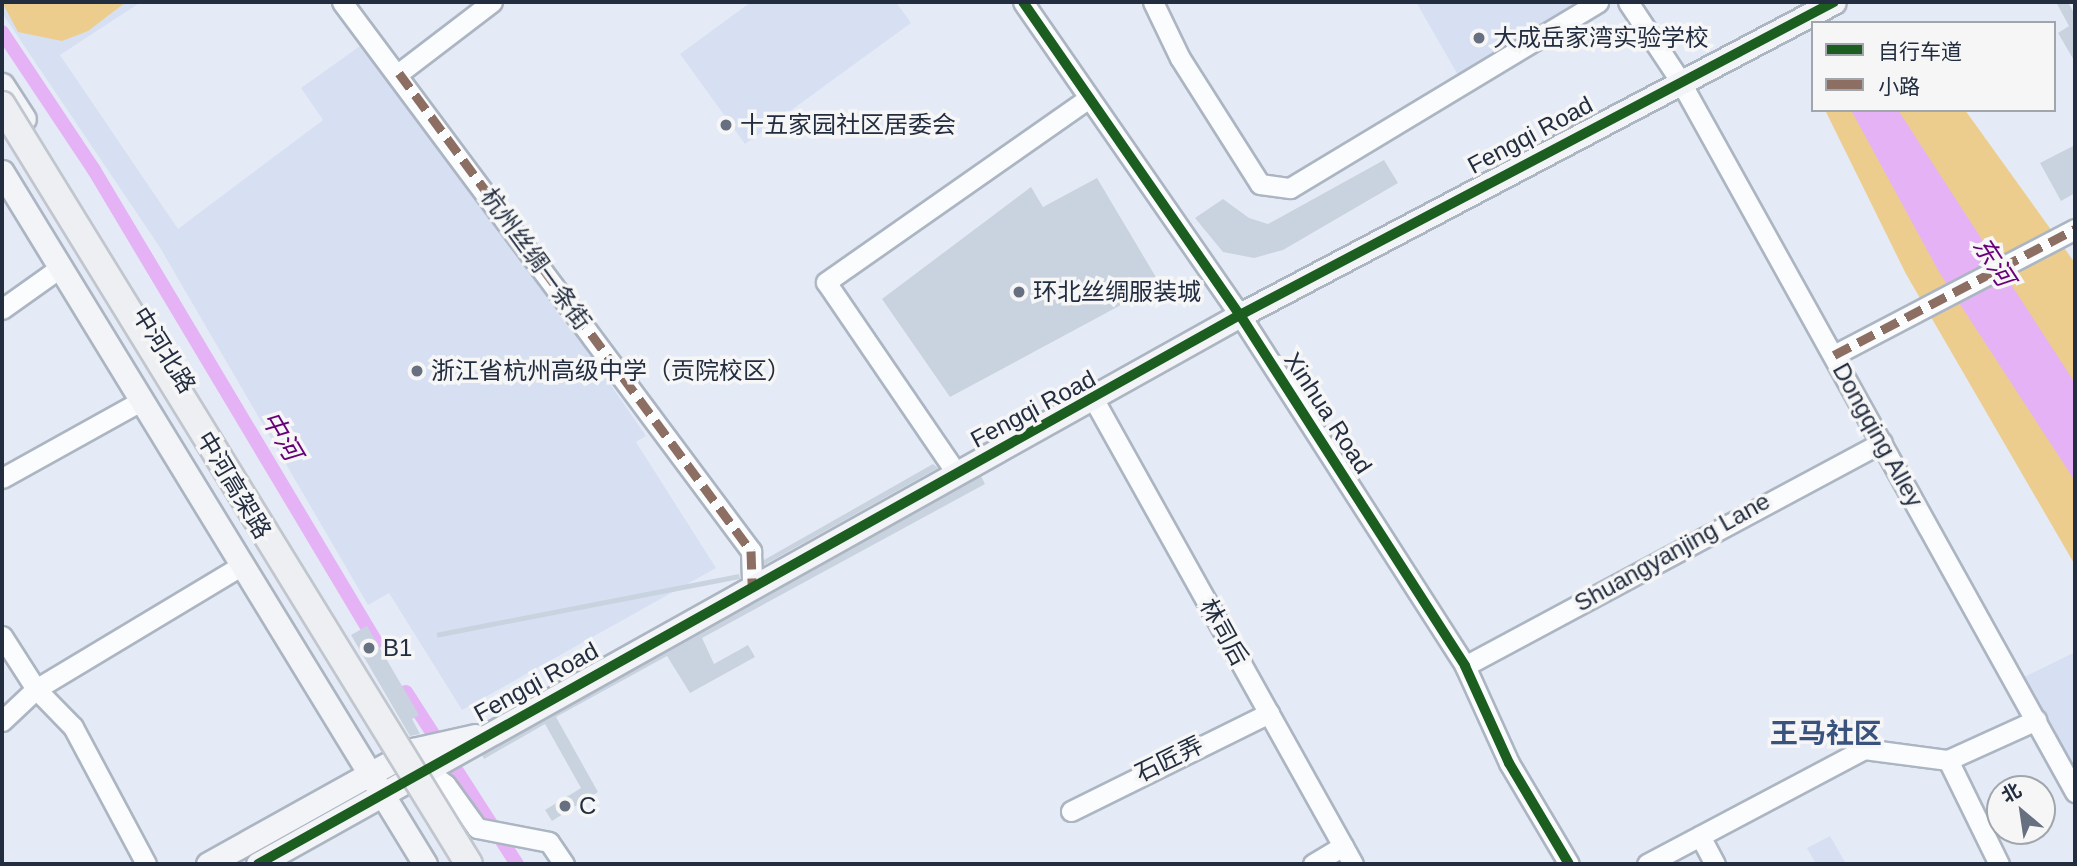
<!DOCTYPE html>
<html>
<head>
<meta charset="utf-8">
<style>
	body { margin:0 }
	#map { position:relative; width:2077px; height:866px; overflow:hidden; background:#e5ebf6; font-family:Arial,"Noto Sans SC",sans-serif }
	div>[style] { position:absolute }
	.built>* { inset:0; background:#d6e0f2 }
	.green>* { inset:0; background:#eccd8e }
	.water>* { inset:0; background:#e5b2f5 }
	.canal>* { height:14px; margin:-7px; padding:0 7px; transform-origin:7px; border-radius:7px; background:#e5b2f5 }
	.building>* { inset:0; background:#c9d3df; transform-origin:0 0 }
	.roads { filter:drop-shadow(2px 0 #acb5c2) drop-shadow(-2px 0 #acb5c2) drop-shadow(0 2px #acb5c2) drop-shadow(0 -2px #acb5c2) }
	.minor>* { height:19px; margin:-9.5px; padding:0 9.5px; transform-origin:9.5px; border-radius:9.5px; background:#fbfcfe }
	.major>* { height:23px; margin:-11.5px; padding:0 11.5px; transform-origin:11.5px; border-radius:11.5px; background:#f3f4f7 }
	.bridges { filter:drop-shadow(2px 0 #c1c6ce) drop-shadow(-2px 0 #c1c6ce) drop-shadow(0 2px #c1c6ce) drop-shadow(0 -2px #c1c6ce) }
	.highway-bridge>* { height:26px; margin:-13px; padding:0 13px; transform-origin:13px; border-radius:13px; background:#edeff3 }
	.quiet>* { height:9px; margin-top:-4.5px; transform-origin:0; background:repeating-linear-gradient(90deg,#8d6e63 0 18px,transparent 0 27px) }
	.cycleway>* { height:10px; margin:-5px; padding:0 5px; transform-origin:5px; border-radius:5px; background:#1b5e20 }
	.dots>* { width:19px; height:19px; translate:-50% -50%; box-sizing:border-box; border:4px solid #f6f6f6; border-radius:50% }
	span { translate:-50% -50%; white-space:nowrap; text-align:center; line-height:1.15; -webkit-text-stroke:7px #f6f6f6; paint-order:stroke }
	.poi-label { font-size:24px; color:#222d40 }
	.left { translate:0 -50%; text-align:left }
	.street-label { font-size:24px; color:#222d40 }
	.water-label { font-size:26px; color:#670079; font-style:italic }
	.quarter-label { font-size:28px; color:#3a537e; font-weight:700 }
	.frame { position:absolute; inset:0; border:4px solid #222d40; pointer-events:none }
	.legend { position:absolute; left:1811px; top:21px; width:245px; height:91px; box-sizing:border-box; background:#f6f6f6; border:2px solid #a1a6ad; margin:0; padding:9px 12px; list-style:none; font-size:21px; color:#222d40 }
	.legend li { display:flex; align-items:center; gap:14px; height:35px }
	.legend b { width:35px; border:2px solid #a1a6ad }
	.north { position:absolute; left:1986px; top:775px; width:70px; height:70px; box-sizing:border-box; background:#f6f6f6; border:2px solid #a1a6ad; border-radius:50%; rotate:331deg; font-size:19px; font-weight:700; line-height:28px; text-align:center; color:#222d40 }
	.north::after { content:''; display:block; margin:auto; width:24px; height:32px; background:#667080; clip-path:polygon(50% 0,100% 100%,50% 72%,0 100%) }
</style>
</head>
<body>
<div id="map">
	<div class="built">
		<i style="clip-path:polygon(2px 2px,141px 2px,60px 55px,178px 229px,323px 120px,301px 88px,360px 46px,557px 307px,646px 436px,636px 442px,716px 568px,462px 710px,389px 593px,368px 605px,159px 246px,2px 13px)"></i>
		<i style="clip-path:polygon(751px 2px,896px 2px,911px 23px,745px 144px,680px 54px)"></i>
		<i style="clip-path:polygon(1416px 2px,1584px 2px,1458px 75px)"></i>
		<i style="clip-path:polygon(2075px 652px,2075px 792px,2016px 681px)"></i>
		<i style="clip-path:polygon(1830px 836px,1846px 864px,1816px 864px,1807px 848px)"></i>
	</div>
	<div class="green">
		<i style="clip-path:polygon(2px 2px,126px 2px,88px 31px,62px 41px,18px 32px)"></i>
		<i style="clip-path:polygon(1825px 110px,1965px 110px,2075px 263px,2075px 565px,1906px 274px)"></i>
	</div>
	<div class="water">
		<i style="clip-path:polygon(1851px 110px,1898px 110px,2075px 383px,2075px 481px,1939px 272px)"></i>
	</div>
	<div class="canal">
		<i style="left:1809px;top:2px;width:25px;rotate:58deg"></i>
		<i style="left:2px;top:32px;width:166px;rotate:56.3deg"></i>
		<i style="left:94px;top:170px;width:550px;rotate:59.14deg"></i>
		<i style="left:406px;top:692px;width:205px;rotate:57.2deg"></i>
	</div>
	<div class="building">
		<i style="clip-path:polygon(2056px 2px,2068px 2px,2075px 15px,2075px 62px,2058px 33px,2069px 26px)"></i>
		<i style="clip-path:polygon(2075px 145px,2075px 193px,2061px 201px,2040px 163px)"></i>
		<i style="clip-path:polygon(1384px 160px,1398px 183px,1283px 250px,1254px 258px,1223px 252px,1195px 218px,1223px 199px,1249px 218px,1268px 224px)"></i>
		<i style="clip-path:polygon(1097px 178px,1160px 284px,950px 397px,882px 299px,1031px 187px,1043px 207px)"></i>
		<i style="clip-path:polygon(933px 464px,938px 468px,764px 565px,764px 560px)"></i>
		<i style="clip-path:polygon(981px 476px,985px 484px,702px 638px,714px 664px,748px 645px,755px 657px,690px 693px,667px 656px,556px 717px,598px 792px,552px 821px,545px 810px,581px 788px,545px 724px,484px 759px,482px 755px)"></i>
		<i style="left:739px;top:574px;width:5px;height:308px;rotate:79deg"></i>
		<i style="clip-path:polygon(367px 626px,419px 715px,412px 719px,420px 734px,410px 736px,351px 635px)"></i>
	</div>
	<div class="roads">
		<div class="minor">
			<i style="left:342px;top:2px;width:685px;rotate:53.31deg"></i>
			<i style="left:751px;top:551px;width:35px;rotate:88deg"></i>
			<i style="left:1023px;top:2px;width:381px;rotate:55.3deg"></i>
			<i style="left:1240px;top:315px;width:417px;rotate:57.3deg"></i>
			<i style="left:1465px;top:666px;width:107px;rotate:65.6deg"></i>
			<i style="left:1509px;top:763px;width:117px;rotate:59.3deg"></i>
			<i style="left:1153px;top:2px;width:62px;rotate:64.3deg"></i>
			<i style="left:1180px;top:58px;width:149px;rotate:57.6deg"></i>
			<i style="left:1260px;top:184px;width:30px;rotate:8deg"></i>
			<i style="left:1290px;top:188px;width:360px;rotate:-31.1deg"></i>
			<i style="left:1628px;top:2px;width:92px;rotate:56.5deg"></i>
			<i style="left:1679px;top:79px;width:816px;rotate:60.95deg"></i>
			<i style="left:399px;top:73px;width:117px;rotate:-37.4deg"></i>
			<i style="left:2px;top:309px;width:72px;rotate:-35.4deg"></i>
			<i style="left:1834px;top:355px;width:272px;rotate:-27.6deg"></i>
			<i style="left:1094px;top:400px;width:531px;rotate:60.83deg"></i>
			<i style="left:957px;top:474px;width:232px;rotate:-124.3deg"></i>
			<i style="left:826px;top:282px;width:321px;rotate:-35deg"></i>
			<i style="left:2px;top:478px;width:159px;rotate:-29deg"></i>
			<i style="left:2px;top:636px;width:63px;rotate:57.3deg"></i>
			<i style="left:36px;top:689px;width:53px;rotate:45.8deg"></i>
			<i style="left:73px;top:727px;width:155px;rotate:61.9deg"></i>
			<i style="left:1465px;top:666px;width:473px;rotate:-28.2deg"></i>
			<i style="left:2px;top:721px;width:47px;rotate:-43.3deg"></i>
			<i style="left:36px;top:689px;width:239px;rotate:-31deg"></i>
			<i style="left:1948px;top:760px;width:116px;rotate:63.9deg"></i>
			<i style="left:425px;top:769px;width:26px;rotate:37deg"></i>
			<i style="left:446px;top:785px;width:53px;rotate:54.2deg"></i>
			<i style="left:477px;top:828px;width:73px;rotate:11deg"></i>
			<i style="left:549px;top:842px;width:27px;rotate:56deg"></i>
			<i style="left:1071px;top:811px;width:221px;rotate:-26.3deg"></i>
			<i style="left:1700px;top:836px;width:32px;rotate:62deg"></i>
			<i style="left:1313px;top:864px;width:35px;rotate:-31deg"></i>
			<i style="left:1647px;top:864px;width:246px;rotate:-27.9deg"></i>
			<i style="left:1864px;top:749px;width:85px;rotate:7.5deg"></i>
			<i style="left:1948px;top:760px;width:97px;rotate:-24.4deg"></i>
		</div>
		<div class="major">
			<i style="left:2px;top:85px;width:40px;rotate:57.1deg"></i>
			<i style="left:2px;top:172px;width:811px;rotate:58.56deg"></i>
			<i style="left:208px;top:864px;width:235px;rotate:-29.1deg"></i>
			<i style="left:413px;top:750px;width:64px;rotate:-12.7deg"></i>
			<i style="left:258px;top:864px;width:1125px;rotate:-29.21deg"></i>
			<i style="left:1240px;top:315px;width:671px;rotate:-27.79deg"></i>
		</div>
	</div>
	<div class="bridges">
		<div class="highway-bridge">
			<i style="left:2px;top:105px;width:891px;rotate:58.4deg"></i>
		</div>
	</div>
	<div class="quiet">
		<i style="left:399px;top:73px;width:594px;rotate:53.63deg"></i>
		<i style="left:751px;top:551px;width:35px;rotate:88deg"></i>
		<i style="left:1834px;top:355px;width:272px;rotate:-27.6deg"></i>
	</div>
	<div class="cycleway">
		<i style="left:1023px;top:2px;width:381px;rotate:55.3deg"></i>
		<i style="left:1240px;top:315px;width:417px;rotate:57.3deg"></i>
		<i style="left:1465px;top:666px;width:107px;rotate:65.6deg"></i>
		<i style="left:1509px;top:763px;width:117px;rotate:59.3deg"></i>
		<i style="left:258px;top:864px;width:1125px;rotate:-29.21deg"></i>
		<i style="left:1240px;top:315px;width:671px;rotate:-27.79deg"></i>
	</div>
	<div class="dots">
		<i style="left:1479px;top:38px;background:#667080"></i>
		<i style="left:726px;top:125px;background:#667080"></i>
		<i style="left:1019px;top:292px;background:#667080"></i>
		<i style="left:417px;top:371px;background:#667080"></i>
		<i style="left:369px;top:648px;background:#667080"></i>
		<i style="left:565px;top:806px;background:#667080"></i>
	</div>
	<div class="poi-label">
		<span class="left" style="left:1493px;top:38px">大成岳家湾实验学校</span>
		<span class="left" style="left:740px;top:125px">十五家园社区居委会</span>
		<span class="left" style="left:1033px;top:292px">环北丝绸服装城</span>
		<span class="left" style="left:431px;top:371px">浙江省杭州高级中学（贡院校区）</span>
		<span class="left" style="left:383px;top:648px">B1</span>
		<span class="left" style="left:579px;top:806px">C</span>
	</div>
	<div class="street-label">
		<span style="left:1530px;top:135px;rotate:-28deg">Fengqi Road</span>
		<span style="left:536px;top:259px;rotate:54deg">杭州丝绸一条街</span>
		<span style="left:164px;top:350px;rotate:58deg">中河北路</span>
		<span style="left:1033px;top:409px;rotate:-28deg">Fengqi Road</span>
		<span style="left:1328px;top:413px;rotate:57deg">Xinhua Road</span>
		<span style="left:1878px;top:435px;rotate:61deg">Dongqing Alley</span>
		<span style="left:234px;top:485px;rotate:59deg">中河高架路</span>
		<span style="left:1672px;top:552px;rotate:-29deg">Shuangyanjing Lane</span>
		<span style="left:1224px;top:632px;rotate:61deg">林司后</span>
		<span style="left:536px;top:682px;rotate:-29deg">Fengqi Road</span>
		<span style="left:1169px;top:759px;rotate:-26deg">石匠弄</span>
	</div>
	<div class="water-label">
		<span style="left:1993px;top:262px;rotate:57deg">东河</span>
		<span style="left:281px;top:436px;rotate:59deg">中河</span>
	</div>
	<div class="quarter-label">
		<span style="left:1826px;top:734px">王马社区</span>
	</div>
	<div class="frame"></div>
	<ul class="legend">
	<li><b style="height:9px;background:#1b5e20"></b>自行车道</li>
	<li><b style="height:9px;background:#8d6e63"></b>小路</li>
	</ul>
	<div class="north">北</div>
</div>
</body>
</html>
